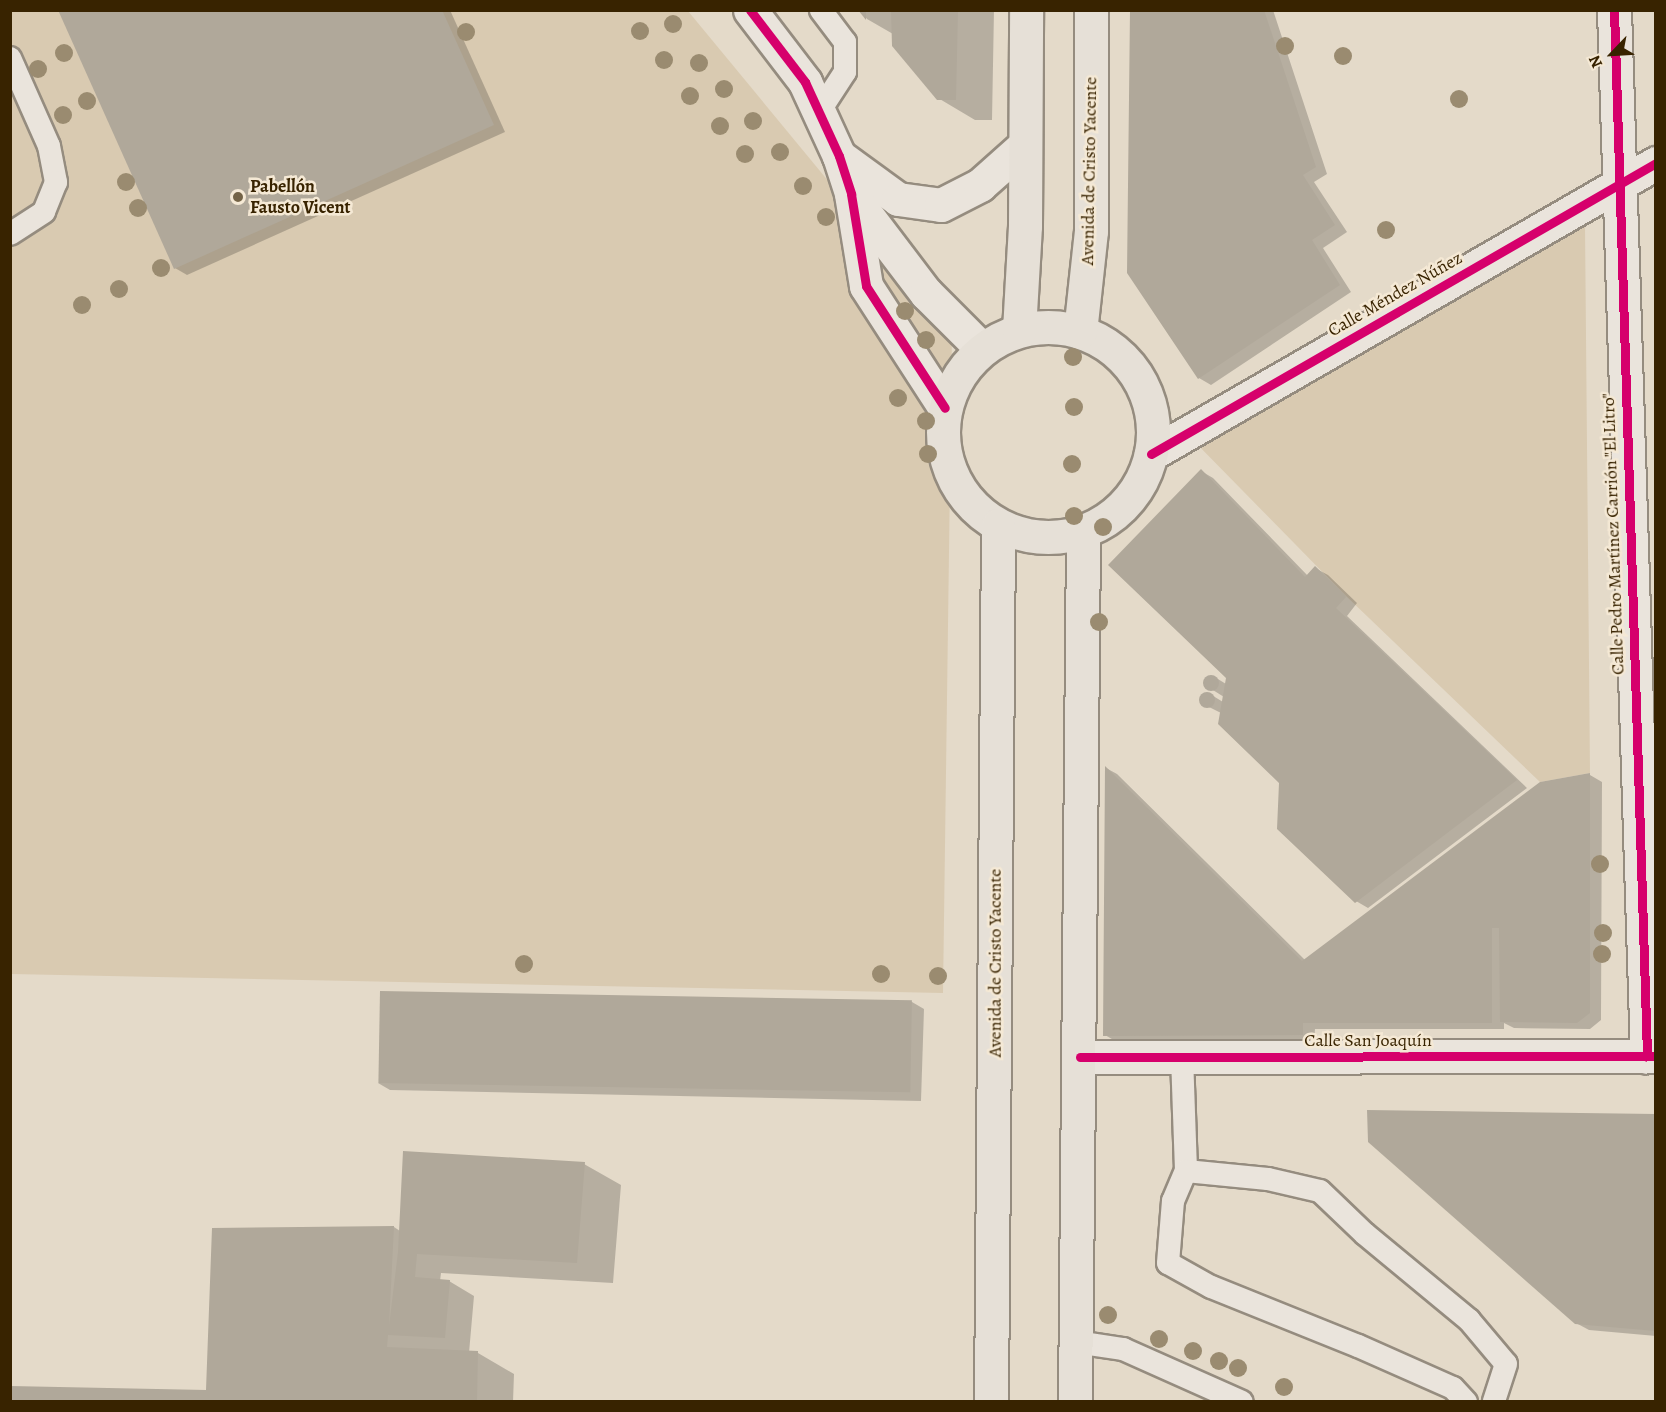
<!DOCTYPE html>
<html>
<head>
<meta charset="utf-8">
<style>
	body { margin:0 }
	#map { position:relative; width:1666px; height:1412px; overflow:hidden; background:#e4dac9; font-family:Alegreya,serif }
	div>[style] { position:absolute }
	.green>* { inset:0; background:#d9cab1 }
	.shadow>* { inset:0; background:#0003 }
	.building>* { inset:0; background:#b0a89a; transform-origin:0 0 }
	.round { border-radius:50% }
	.roads { filter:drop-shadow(2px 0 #958c7f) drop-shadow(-2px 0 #958c7f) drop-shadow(0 2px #958c7f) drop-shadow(0 -2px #958c7f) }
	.lane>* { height:22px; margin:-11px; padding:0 11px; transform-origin:11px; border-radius:11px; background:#eae4dc }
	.street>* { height:33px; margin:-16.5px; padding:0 16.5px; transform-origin:16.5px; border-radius:16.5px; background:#eae4dc }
	.primary>* { height:33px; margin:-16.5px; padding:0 16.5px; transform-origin:16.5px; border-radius:16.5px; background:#e6e0d7 }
	.primary>.ring { margin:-16.5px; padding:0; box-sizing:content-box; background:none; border:33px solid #e6e0d7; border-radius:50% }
	.cycleway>* { height:9px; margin:-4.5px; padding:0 4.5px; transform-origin:4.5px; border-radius:4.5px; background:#d6006c }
	.trees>* { width:18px; height:18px; margin:-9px; border-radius:50%; background:#9a8b70 }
	.dots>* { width:16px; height:16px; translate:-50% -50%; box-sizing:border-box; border:3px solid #f5e9d5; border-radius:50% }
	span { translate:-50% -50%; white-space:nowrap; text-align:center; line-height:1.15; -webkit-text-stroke:5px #f5e9d5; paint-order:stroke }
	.street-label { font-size:18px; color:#382300 }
	.poi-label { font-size:18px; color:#382300; font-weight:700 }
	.left { translate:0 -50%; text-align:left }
	.frame { position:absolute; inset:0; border:12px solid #382300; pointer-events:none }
	.north { position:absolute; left:1582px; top:24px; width:60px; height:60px; -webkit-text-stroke:4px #f5e9d5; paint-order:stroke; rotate:245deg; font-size:16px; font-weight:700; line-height:24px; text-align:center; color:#382300 }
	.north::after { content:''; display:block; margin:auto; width:21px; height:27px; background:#382300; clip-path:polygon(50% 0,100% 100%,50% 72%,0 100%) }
</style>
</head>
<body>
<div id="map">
	<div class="green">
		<i style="clip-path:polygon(11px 11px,688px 11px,952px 331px,943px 993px,11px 974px)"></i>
		<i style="clip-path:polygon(1585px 226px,1590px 773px,1540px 782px,1345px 595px,1190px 437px,1432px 312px)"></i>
	</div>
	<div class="shadow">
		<i style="clip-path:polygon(59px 10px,450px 10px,505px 132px,187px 275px,175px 268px)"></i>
		<i style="clip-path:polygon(860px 10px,994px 10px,992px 120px,975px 120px,938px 98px,893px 34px,867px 19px)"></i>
		<i style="clip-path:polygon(1134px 10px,1273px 10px,1327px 174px,1314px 182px,1347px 232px,1323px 248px,1351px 292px,1211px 385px,1199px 378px)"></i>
		<i style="clip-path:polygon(1201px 471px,1213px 478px,1308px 576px,1315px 568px,1328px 575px,1357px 603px,1347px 616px,1527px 788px,1368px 908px,1356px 901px,1281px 782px,1221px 713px,1201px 703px,1205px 694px,1210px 694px,1223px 702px,1224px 697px,1205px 685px,1205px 681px,1213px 676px,1226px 684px,1227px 678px)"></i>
		<i style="clip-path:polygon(1106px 768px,1117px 774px,1305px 960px,1590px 775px,1602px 782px,1601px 1020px,1590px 1029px,1514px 1028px,1504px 1023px,1504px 1029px,1315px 1029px,1314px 1041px,1117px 1042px,1105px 1035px)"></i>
		<i style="clip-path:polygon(912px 1002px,924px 1009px,921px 1101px,390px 1090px,378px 1083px)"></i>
		<i style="clip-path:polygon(1656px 1116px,1656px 1336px,1589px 1330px,1576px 1323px)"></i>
		<i style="clip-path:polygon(584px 1164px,621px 1185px,613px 1283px,441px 1273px,440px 1281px,449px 1281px,474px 1296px,469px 1353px,478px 1353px,514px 1374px,513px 1402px,10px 1402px,207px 1392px,394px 1227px,400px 1231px)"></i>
	</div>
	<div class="building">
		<i style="clip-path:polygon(58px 10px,442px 10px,494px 125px,174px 269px)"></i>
		<i style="clip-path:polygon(858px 10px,866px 10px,866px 20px)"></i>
		<i style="clip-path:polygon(891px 10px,958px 10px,956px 100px,937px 100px,892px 46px)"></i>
		<i style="clip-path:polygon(1130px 10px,1264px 10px,1316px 167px,1303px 175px,1335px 225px,1312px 240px,1340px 285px,1198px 379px,1127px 273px)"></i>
		<i style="clip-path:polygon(1201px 469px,1305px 577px,1315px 566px,1345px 595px,1346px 597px,1336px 608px,1517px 780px,1355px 903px,1277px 829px,1279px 783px,1218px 724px,1226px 678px,1108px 565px)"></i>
		<i class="round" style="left:1203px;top:675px;width:16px;height:16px"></i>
		<i class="round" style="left:1199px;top:692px;width:16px;height:16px"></i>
		<i style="clip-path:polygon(1105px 766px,1302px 961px,1540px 782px,1590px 773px,1590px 1013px,1577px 1023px,1500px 1022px,1499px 928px,1492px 928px,1492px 1023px,1303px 1023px,1303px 1035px,1103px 1036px)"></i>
		<i style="left:380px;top:991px;width:532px;height:92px;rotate:1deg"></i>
		<i style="clip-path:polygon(1367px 1110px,1656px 1114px,1656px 1331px,1575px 1324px,1368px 1142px)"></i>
		<i style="clip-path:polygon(403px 1151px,585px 1162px,577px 1263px,417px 1254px,415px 1277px,450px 1280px,445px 1338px,388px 1335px,387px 1347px,478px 1351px,477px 1402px,10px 1402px,10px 1386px,206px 1390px,212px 1228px,394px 1226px,389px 1326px,398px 1252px)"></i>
	</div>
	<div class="roads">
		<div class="lane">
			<i style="left:10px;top:58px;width:96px;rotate:66.1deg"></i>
			<i style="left:49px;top:146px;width:37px;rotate:79deg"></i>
			<i style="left:56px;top:182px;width:32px;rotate:112deg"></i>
			<i style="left:44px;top:212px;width:40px;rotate:147.1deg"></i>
			<i style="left:819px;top:112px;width:48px;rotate:-57deg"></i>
			<i style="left:845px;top:72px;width:30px;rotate:-90deg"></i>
			<i style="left:845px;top:42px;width:40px;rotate:-127deg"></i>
			<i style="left:1182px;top:1056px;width:115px;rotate:88deg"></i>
			<i style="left:1076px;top:1342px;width:48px;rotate:8.5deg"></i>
			<i style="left:1123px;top:1349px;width:130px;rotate:24deg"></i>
			<i style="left:1466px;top:1402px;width:19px;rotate:-133deg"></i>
			<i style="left:1453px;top:1388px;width:104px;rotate:-156.1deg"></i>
			<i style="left:1358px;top:1346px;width:158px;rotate:-158.1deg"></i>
			<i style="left:1211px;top:1287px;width:49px;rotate:-150.8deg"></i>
			<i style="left:1168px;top:1263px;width:62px;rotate:-85.4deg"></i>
			<i style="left:1173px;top:1201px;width:33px;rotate:-67deg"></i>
			<i style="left:1186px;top:1171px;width:82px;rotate:5.6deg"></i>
			<i style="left:1268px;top:1179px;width:53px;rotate:13deg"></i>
			<i style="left:1320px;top:1191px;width:62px;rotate:43.7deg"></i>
			<i style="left:1365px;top:1234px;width:135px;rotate:39.6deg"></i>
			<i style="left:1469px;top:1320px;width:57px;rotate:49.9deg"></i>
			<i style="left:1506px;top:1364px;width:40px;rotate:108deg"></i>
		</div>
		<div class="street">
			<i style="left:750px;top:10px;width:91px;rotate:52.6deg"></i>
			<i style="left:805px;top:82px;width:81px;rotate:65.3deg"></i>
			<i style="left:839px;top:156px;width:40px;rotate:72deg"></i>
			<i style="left:851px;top:194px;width:93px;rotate:80.7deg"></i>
			<i style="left:866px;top:286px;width:145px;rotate:57.1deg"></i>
			<i style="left:1614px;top:10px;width:1047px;rotate:88.19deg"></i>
			<i style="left:839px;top:156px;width:73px;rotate:36.1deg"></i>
			<i style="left:898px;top:199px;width:43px;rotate:7.9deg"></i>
			<i style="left:941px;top:205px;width:44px;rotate:-27.1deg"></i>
			<i style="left:980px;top:185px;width:60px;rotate:-41.6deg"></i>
			<i style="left:853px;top:197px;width:121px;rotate:52.8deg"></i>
			<i style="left:926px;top:293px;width:79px;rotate:45deg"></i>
			<i style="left:1151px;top:454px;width:583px;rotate:-29.95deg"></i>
			<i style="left:1080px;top:1057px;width:576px;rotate:-0.1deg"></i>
		</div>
		<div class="primary">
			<i class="ring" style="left:943px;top:327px;width:177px;height:177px"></i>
			<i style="left:1019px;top:330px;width:104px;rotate:-86.7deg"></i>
			<i style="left:1025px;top:226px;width:216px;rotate:-89.7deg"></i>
			<i style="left:1080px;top:332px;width:102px;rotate:-83.8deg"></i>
			<i style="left:1091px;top:231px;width:221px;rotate:-90deg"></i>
			<i style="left:991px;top:1402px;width:877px;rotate:-89.54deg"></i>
			<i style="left:1075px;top:1402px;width:870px;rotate:-89.47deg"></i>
		</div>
	</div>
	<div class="cycleway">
		<i style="left:750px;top:10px;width:91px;rotate:52.6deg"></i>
		<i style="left:805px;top:82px;width:81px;rotate:65.3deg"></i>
		<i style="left:839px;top:156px;width:40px;rotate:72deg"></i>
		<i style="left:851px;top:194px;width:93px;rotate:80.7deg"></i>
		<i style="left:866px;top:286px;width:145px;rotate:57.1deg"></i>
		<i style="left:1614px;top:10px;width:1047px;rotate:88.19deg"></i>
		<i style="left:1151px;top:454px;width:583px;rotate:-29.95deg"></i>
		<i style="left:1080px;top:1057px;width:576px;rotate:-0.1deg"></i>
	</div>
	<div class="trees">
		<i style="left:673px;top:24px"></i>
		<i style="left:640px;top:31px"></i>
		<i style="left:466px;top:32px"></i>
		<i style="left:1285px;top:46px"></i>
		<i style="left:64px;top:53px"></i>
		<i style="left:1343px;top:56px"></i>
		<i style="left:664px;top:60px"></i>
		<i style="left:699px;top:63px"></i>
		<i style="left:38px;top:69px"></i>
		<i style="left:724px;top:89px"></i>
		<i style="left:690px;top:96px"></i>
		<i style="left:1459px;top:99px"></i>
		<i style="left:87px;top:101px"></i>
		<i style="left:63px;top:115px"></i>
		<i style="left:753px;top:121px"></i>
		<i style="left:720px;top:126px"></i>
		<i style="left:780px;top:152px"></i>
		<i style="left:745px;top:154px"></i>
		<i style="left:126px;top:182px"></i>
		<i style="left:803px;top:186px"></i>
		<i style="left:138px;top:208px"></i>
		<i style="left:826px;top:217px"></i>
		<i style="left:1386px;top:230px"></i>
		<i style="left:161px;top:268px"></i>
		<i style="left:119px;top:289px"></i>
		<i style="left:82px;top:305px"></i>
		<i style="left:905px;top:311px"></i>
		<i style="left:926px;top:340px"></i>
		<i style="left:1073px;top:357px"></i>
		<i style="left:898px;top:398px"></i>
		<i style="left:1074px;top:407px"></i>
		<i style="left:926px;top:421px"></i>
		<i style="left:928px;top:454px"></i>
		<i style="left:1072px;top:464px"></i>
		<i style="left:1074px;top:516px"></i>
		<i style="left:1103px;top:527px"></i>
		<i style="left:1099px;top:622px"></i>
		<i style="left:1600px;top:864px"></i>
		<i style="left:1603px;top:933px"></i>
		<i style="left:1602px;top:954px"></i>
		<i style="left:524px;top:964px"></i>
		<i style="left:881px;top:974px"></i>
		<i style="left:938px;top:976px"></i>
		<i style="left:1108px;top:1315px"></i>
		<i style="left:1159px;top:1339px"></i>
		<i style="left:1193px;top:1351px"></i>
		<i style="left:1219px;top:1361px"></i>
		<i style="left:1238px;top:1368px"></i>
		<i style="left:1284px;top:1387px"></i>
	</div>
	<div class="dots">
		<i style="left:238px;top:197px;background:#746346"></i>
	</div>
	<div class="street-label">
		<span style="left:1089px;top:171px;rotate:-89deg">Avenida de Cristo Yacente</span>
		<span style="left:1395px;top:294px;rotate:-30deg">Calle Méndez Núñez</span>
		<span style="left:1613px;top:534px;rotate:-92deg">Calle Pedro Martínez Carrión "El Litro"</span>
		<span style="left:995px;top:963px;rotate:-90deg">Avenida de Cristo Yacente</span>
		<span style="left:1368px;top:1040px">Calle San Joaquín</span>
	</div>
	<div class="poi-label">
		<span class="left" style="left:250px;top:197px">Pabellón<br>Fausto Vicent</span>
	</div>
	<div class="frame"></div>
	<div class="north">N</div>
</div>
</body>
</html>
